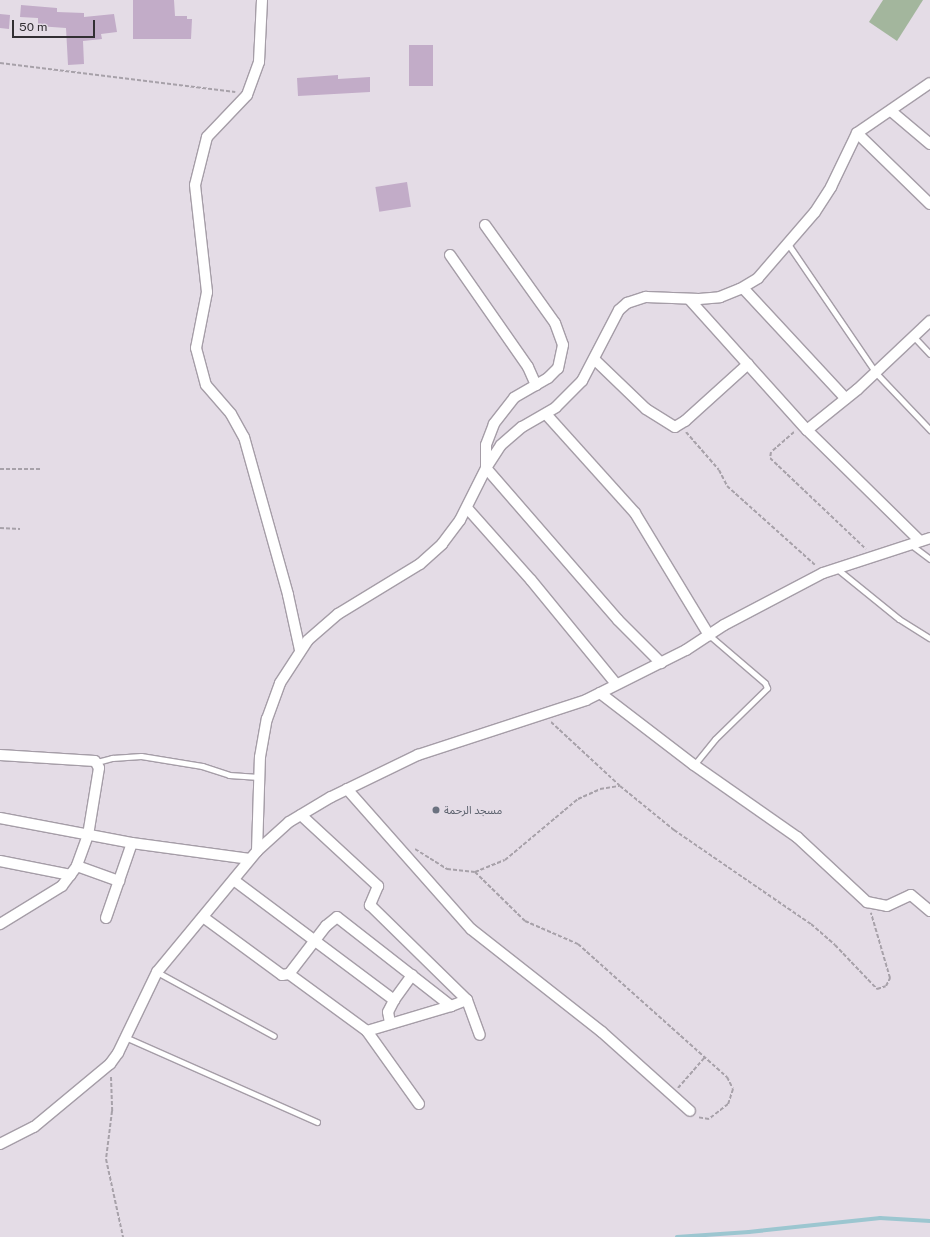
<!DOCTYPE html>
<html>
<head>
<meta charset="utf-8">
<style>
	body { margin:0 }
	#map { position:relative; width:930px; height:1237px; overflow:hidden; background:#e4dce6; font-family:"Public Sans","Noto Sans Arabic",sans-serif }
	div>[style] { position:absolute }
	.green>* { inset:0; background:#a3b69d }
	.stream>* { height:3.5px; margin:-1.75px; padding:0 1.75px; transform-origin:1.75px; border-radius:1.75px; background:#9cc6d0 }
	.building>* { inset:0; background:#c2acc8; transform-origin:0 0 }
	.path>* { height:2px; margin-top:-1px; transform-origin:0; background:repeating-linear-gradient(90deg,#a7a1a9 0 4px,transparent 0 6px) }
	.roads { filter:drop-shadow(1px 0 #a59da7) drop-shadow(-1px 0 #a59da7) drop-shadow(0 1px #a59da7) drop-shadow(0 -1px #a59da7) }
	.lane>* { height:5px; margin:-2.5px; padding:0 2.5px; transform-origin:2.5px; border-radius:2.5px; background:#fff }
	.street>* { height:10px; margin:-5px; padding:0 5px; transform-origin:5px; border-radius:5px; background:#fff }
	.dots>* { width:11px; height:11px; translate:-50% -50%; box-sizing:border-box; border:2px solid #e4dce6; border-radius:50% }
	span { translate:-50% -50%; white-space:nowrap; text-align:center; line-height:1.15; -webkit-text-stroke:4px #e4dce6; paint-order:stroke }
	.worship-label { font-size:11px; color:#5b616d }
	.left { translate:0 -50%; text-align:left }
	.scale { position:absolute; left:12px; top:20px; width:83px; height:18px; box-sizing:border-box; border:2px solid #322f33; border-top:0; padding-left:5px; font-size:12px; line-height:14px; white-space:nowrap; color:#322f33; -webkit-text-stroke:3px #e4dce6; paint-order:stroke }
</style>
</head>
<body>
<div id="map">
	<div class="green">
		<i style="clip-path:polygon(883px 0,923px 0,897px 41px,869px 22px)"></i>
	</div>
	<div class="stream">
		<i style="left:677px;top:1237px;width:72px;rotate:-4deg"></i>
		<i style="left:749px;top:1232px;width:132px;rotate:-6.1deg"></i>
		<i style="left:880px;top:1218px;width:50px;rotate:3.4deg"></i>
	</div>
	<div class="building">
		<i style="clip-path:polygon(133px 0,174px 0,175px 16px,187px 16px,187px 19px,192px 19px,191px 39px,133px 39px)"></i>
		<i style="clip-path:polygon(21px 5px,57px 8px,57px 12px,84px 13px,84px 17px,114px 14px,117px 32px,101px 34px,102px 39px,83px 41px,84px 64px,68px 65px,66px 28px,38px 26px,38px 18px,20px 17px)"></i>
		<i style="clip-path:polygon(0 14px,10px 15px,9px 29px,0 28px)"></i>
		<i style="left:433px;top:45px;width:41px;height:24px;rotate:90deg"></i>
		<i style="clip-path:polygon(338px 75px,338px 79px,370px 77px,370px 92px,298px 96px,297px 78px)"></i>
		<i style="left:407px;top:182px;width:25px;height:32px;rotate:81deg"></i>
	</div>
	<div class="path">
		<i style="left:0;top:63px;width:237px;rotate:7deg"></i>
		<i style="left:686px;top:432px;width:50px;rotate:49deg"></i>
		<i style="left:719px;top:470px;width:18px;rotate:63deg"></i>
		<i style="left:727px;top:486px;width:118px;rotate:41.9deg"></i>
		<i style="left:794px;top:432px;width:30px;rotate:139deg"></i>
		<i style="left:771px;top:452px;width:6px;rotate:99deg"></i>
		<i style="left:770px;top:458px;width:132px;rotate:43.5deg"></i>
		<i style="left:0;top:469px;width:42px"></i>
		<i style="left:0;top:528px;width:20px;rotate:3deg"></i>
		<i style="left:551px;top:722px;width:94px;rotate:42.8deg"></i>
		<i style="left:620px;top:786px;width:70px;rotate:39.2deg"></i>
		<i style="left:674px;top:830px;width:166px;rotate:34.5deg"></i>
		<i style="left:811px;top:924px;width:32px;rotate:41deg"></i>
		<i style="left:835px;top:945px;width:61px;rotate:46.3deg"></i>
		<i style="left:877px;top:989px;width:9px;rotate:-18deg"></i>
		<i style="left:886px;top:986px;width:9px;rotate:-63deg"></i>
		<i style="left:890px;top:978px;width:68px;rotate:-106.3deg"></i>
		<i style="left:415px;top:849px;width:38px;rotate:32deg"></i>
		<i style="left:447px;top:869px;width:28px;rotate:6deg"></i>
		<i style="left:475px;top:872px;width:70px;rotate:44.4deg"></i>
		<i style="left:525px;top:921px;width:58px;rotate:23.5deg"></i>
		<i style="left:578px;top:944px;width:200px;rotate:41.8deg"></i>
		<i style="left:727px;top:1077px;width:13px;rotate:63deg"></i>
		<i style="left:733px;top:1089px;width:16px;rotate:108deg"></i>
		<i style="left:728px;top:1104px;width:24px;rotate:142deg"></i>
		<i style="left:709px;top:1119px;width:12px;rotate:-171deg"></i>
		<i style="left:475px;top:872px;width:32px;rotate:-22deg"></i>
		<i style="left:505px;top:860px;width:95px;rotate:-39.9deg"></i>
		<i style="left:578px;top:799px;width:24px;rotate:-24deg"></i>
		<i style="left:600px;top:789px;width:20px;rotate:-9deg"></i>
		<i style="left:111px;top:1077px;width:34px;rotate:88deg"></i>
		<i style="left:112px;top:1111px;width:48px;rotate:97.1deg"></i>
		<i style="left:106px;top:1159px;width:80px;rotate:77.7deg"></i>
		<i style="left:678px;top:1088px;width:41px;rotate:-48.9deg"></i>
	</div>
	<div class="roads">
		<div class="lane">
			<i style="left:788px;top:244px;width:156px;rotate:55.7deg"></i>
			<i style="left:876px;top:373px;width:79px;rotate:46.5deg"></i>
			<i style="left:914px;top:337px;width:23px;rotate:47deg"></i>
			<i style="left:910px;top:544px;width:25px;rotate:37deg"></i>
			<i style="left:836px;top:568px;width:81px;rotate:39deg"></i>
			<i style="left:899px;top:619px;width:36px;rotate:32deg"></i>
			<i style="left:97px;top:762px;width:16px;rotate:-15deg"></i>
			<i style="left:112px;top:758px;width:29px;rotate:-4deg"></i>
			<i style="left:141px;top:756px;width:62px;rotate:9.3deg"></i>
			<i style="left:202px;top:766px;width:28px;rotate:18deg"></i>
			<i style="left:229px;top:775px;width:30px;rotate:4deg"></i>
			<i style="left:694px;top:765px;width:33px;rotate:-51deg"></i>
			<i style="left:715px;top:739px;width:73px;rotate:-44.4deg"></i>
			<i style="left:767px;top:688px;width:5px;rotate:-112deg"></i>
			<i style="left:765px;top:683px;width:74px;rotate:-139.4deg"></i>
			<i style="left:157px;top:972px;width:133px;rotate:28.7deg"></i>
			<i style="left:125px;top:1037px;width:210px;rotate:23.9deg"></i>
		</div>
		<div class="street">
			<i style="left:262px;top:0;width:62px;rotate:92.8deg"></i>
			<i style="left:259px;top:62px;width:35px;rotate:110deg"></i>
			<i style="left:247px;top:95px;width:58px;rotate:133.6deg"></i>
			<i style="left:207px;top:137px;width:49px;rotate:104deg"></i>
			<i style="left:195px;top:185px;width:108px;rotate:83.6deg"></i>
			<i style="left:207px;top:292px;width:57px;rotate:101.1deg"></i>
			<i style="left:196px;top:348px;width:38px;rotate:75deg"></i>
			<i style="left:206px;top:385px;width:38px;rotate:49deg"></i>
			<i style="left:231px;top:414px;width:26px;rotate:61deg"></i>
			<i style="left:244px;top:437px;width:164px;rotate:74.4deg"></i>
			<i style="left:288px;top:595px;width:56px;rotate:77.7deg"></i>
			<i style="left:891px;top:111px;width:51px;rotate:40.2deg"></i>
			<i style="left:857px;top:133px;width:102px;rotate:44.2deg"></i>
			<i style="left:485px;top:225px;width:120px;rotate:54.5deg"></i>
			<i style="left:555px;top:323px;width:23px;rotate:70deg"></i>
			<i style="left:563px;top:345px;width:24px;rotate:102deg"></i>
			<i style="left:558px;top:368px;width:14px;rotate:135deg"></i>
			<i style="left:548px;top:378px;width:39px;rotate:150deg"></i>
			<i style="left:514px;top:398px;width:33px;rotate:128deg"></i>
			<i style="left:494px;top:424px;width:22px;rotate:111deg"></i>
			<i style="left:486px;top:445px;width:23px;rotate:90deg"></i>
			<i style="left:486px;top:468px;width:201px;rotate:49deg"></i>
			<i style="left:618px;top:620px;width:61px;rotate:45deg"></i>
			<i style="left:450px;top:255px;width:136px;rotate:55.1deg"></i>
			<i style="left:528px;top:367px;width:20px;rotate:66deg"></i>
			<i style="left:743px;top:288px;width:151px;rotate:47.1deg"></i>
			<i style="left:689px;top:299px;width:176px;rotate:48deg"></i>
			<i style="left:594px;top:359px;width:72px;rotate:43.9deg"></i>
			<i style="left:646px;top:409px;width:34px;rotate:32deg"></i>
			<i style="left:675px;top:427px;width:12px;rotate:-31deg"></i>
			<i style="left:685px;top:421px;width:85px;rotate:-42.1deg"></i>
			<i style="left:546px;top:414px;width:133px;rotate:48deg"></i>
			<i style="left:635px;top:513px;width:143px;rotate:58.8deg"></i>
			<i style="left:467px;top:508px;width:96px;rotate:48.4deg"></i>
			<i style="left:531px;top:580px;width:134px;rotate:50.7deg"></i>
			<i style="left:920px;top:541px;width:158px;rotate:-135.5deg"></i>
			<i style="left:807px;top:430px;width:65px;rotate:-38.8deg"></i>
			<i style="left:858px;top:389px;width:99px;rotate:-43.4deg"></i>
			<i style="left:600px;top:693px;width:118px;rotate:37.5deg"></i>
			<i style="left:694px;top:765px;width:126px;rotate:35deg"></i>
			<i style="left:797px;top:837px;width:96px;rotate:42.9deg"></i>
			<i style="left:867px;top:902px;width:20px;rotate:11deg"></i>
			<i style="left:887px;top:906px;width:26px;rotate:-25deg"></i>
			<i style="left:911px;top:895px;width:25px;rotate:40deg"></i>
			<i style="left:0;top:755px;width:95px;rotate:3.6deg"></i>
			<i style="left:95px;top:761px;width:8px;rotate:60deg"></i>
			<i style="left:99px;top:768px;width:68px;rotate:99.3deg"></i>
			<i style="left:88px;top:835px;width:33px;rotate:110deg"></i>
			<i style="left:77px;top:866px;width:25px;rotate:127deg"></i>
			<i style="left:62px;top:886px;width:73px;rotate:148.5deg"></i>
			<i style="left:347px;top:789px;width:187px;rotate:48.5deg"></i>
			<i style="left:471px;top:929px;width:167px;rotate:38.2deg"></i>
			<i style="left:602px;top:1032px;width:118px;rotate:41.9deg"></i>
			<i style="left:301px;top:815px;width:105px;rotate:42.7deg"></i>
			<i style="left:378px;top:886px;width:21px;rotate:113deg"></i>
			<i style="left:370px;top:905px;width:136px;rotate:44.4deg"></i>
			<i style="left:467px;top:1000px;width:37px;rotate:70deg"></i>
			<i style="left:0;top:818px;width:134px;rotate:10.7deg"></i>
			<i style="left:132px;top:843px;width:119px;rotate:7.7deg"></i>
			<i style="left:257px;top:851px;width:94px;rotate:-88.2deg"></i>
			<i style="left:260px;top:757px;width:39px;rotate:-80deg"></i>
			<i style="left:267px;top:719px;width:38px;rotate:-70deg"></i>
			<i style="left:280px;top:683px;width:51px;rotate:-56.9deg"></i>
			<i style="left:308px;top:640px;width:40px;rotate:-41deg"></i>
			<i style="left:338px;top:614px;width:96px;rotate:-31.4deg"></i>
			<i style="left:420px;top:564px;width:30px;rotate:-42deg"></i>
			<i style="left:442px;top:544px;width:30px;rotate:-53deg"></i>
			<i style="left:460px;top:520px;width:58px;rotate:-63.4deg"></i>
			<i style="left:486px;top:468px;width:27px;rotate:-57deg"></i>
			<i style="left:501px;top:445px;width:28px;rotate:-41deg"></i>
			<i style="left:522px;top:427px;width:39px;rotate:-30deg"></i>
			<i style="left:556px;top:407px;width:37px;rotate:-45deg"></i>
			<i style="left:582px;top:381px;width:80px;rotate:-62.5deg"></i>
			<i style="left:619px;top:310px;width:11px;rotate:-41deg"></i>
			<i style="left:627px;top:303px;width:20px;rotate:-18deg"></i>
			<i style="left:646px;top:297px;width:53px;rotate:2.2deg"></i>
			<i style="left:699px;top:299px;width:21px;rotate:-5deg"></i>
			<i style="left:720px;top:297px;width:22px;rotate:-22deg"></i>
			<i style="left:740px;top:289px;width:21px;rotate:-31deg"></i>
			<i style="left:758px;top:278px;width:87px;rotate:-49.2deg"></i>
			<i style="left:815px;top:212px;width:30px;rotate:-57deg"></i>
			<i style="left:831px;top:187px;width:60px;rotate:-64.3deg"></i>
			<i style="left:857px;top:133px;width:88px;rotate:-34.4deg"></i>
			<i style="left:0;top:861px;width:72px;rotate:11.2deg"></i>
			<i style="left:77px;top:866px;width:45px;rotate:19.7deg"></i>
			<i style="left:235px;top:881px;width:199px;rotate:36.8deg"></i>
			<i style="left:394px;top:1000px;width:31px;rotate:-54deg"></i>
			<i style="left:203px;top:917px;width:98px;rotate:36.3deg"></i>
			<i style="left:282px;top:975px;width:7px;rotate:-8deg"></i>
			<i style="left:106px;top:918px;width:79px;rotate:-70.9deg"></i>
			<i style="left:390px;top:1023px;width:11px;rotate:-100deg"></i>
			<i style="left:388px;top:1012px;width:13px;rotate:-63deg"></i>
			<i style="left:367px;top:1031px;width:88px;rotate:-16.6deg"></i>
			<i style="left:419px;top:1104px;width:90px;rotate:-125.5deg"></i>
			<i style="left:367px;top:1031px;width:97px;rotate:-143.8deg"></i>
			<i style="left:289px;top:974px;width:61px;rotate:-52.4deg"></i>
			<i style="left:326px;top:926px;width:14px;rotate:-39deg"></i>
			<i style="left:337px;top:917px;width:145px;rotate:38deg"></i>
			<i style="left:451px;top:1006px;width:17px;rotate:-21deg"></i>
			<i style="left:0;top:1144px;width:38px;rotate:-27deg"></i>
			<i style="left:34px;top:1127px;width:99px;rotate:-39.7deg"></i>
			<i style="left:110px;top:1064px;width:14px;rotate:-54deg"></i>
			<i style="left:118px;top:1053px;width:90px;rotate:-64.3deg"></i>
			<i style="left:157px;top:972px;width:157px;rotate:-50.4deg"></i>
			<i style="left:257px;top:851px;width:43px;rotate:-42.2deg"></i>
			<i style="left:289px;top:822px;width:49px;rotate:-30.8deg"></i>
			<i style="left:331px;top:797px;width:97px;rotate:-25.8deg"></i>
			<i style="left:418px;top:755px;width:177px;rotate:-18.1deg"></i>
			<i style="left:586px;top:700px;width:112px;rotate:-26.6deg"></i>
			<i style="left:686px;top:650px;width:45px;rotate:-33.3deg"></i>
			<i style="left:724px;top:625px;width:112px;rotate:-27.7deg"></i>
			<i style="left:823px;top:573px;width:113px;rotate:-18.1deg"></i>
		</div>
	</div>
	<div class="dots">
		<i style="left:436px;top:810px;background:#6b7280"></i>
	</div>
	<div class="worship-label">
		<span class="left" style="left:444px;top:810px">مسجد الرحمة</span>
	</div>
	<div class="scale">50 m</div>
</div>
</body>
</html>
